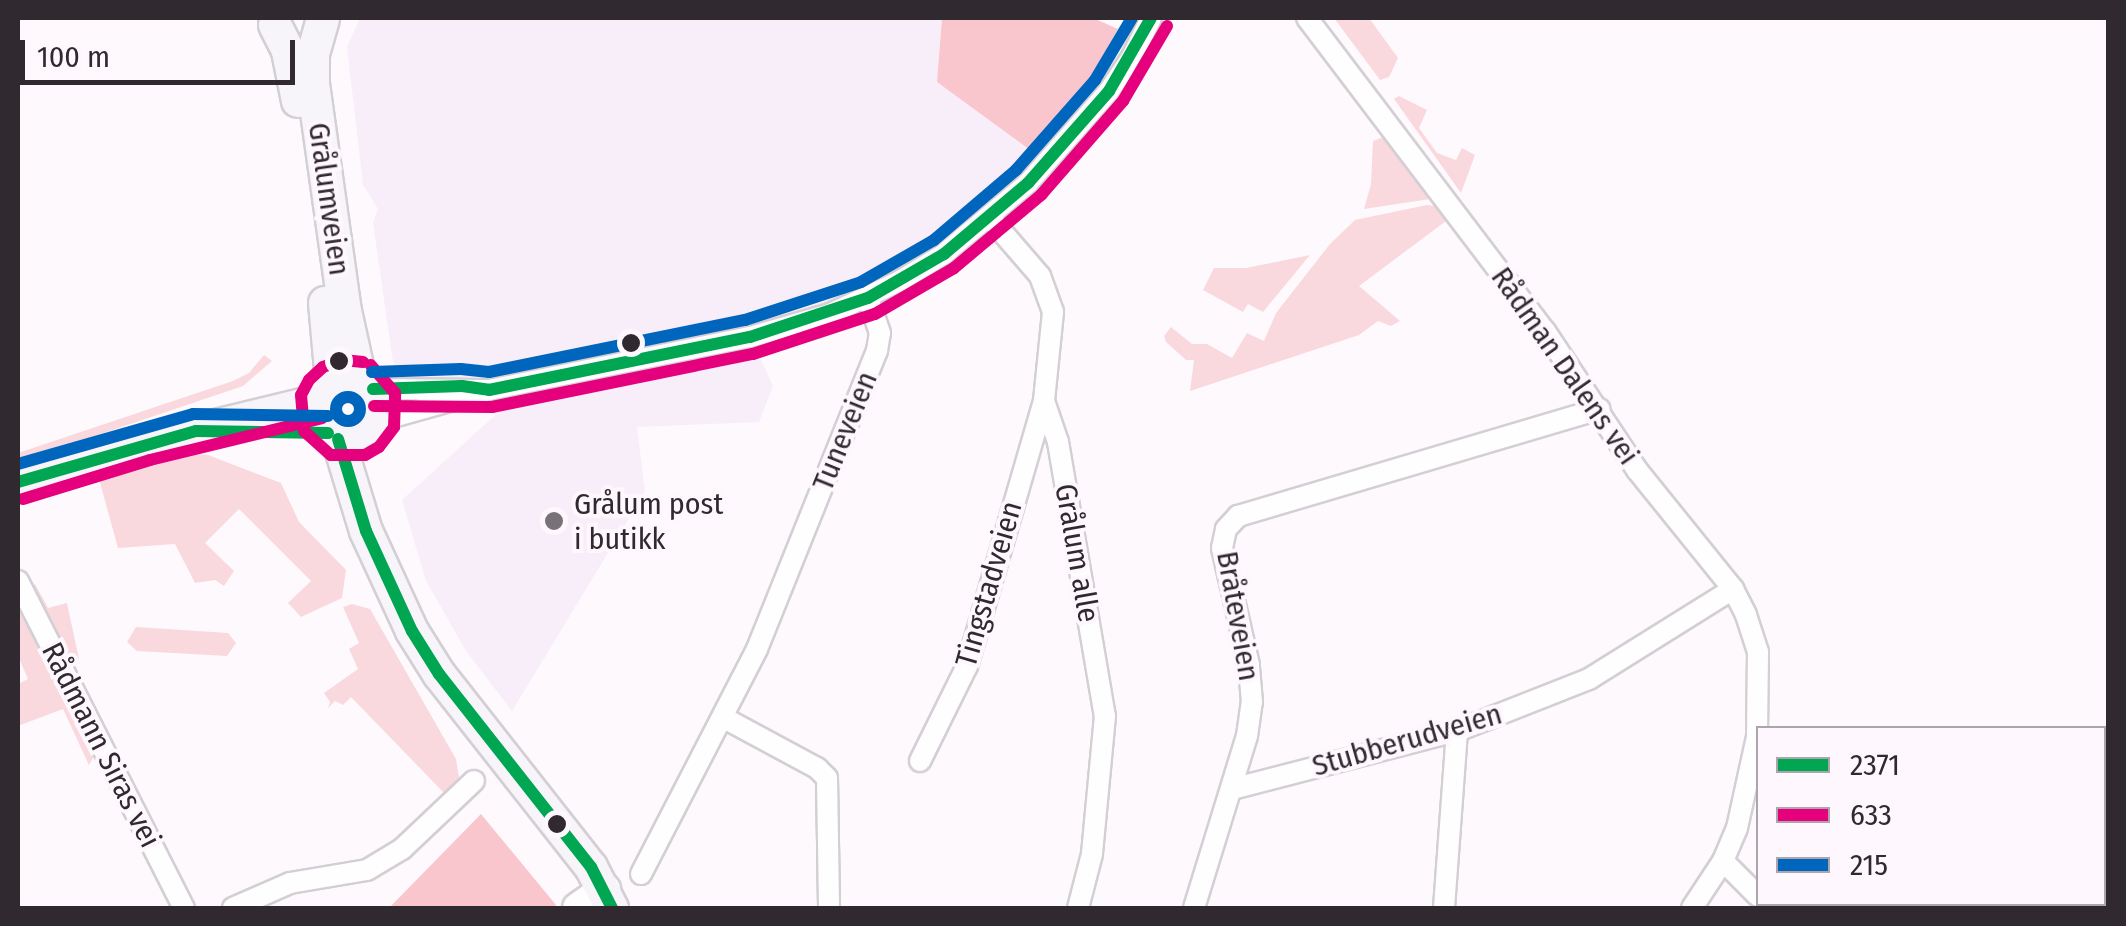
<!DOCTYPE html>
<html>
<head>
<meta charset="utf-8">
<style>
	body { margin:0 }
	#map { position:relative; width:2126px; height:926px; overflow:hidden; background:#fdf9fd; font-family:"Fira Sans Condensed",sans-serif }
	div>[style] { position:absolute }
	.built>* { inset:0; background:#f8eefa }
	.green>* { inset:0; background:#f9d9de }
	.forest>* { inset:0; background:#f9c6cd }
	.roads { filter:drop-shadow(2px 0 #d3cfd4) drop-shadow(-2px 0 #d3cfd4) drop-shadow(0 2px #d3cfd4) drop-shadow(0 -2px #d3cfd4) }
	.minor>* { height:20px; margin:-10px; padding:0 10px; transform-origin:10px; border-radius:10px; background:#fffeff }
	.secondary>* { height:30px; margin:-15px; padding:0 15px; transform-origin:15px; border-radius:15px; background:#fffeff }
	.primary>* { height:32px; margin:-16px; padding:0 16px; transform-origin:16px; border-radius:16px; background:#f7f5fa }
	.primary>.ring { margin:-16px; padding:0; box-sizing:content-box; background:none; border:32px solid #f7f5fa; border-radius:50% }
	.bus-1>* { height:12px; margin:-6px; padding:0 6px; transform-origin:6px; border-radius:6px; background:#00a651 }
	.bus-2>* { height:12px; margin:-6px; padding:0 6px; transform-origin:6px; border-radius:6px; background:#e5007d }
	.bus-3>* { height:12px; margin:-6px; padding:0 6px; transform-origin:6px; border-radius:6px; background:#0065bd }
	.bus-3>.ring { margin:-6px; padding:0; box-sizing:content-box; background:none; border:12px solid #0065bd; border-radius:50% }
	.dots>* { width:28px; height:28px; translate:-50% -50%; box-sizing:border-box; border:5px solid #fef8fe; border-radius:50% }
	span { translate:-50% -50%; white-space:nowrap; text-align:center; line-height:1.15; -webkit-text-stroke:8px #fef8fe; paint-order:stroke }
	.street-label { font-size:30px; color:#302a30 }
	.poi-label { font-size:30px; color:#302a30 }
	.left { translate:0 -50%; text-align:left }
	.frame { position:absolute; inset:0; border:20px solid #302a30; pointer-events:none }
	.legend { position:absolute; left:1756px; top:726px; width:350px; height:180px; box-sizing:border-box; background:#fef8fe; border:2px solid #aca6ac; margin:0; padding:12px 18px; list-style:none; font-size:30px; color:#302a30 }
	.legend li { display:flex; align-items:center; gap:20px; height:50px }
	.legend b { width:50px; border:2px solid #aca6ac }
	.scale { position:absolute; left:20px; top:40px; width:275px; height:45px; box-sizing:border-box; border:5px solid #302a30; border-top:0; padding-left:12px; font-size:30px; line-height:35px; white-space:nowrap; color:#302a30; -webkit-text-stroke:8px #fef8fe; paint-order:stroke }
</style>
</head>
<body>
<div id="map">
	<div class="built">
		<i style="clip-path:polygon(360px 18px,942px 18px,937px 82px,1047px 163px,990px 218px,868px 298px,751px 338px,773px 386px,759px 422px,637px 427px,645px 492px,512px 711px,466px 651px,426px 581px,402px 500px,503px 408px,574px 393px,616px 365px,489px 390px,487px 376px,410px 381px,393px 362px,373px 223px,378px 209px,363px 185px,347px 47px)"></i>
	</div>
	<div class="green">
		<i style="clip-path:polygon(1334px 18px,1369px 18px,1398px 58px,1389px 77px,1380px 80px)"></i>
		<i style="clip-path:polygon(1399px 96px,1427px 110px,1419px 128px,1437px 153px,1456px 160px,1462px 148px,1475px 155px,1461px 193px,1394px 99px)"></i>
		<i style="clip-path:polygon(1381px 138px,1387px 140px,1430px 199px,1364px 209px,1371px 184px,1373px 141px)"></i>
		<i style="clip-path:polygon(1427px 205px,1434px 206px,1446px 221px,1359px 286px,1400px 321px,1391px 326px,1378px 321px,1359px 335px,1190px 391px,1194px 360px,1186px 360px,1166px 342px,1164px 336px,1171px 327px,1192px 344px,1207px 344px,1232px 358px,1247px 333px,1264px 341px,1276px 313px,1330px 244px,1355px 220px)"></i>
		<i style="clip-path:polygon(1310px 255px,1263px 312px,1248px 304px,1243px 312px,1203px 290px,1214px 268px,1246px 268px)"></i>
		<i style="clip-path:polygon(264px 355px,272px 361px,243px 386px,18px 462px,18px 453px,233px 381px,249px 373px)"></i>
		<i style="clip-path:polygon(172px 452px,208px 455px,281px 483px,299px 522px,346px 570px,342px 598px,301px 617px,288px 603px,311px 581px,239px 509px,205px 543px,234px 571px,224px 586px,215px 580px,195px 583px,175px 544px,118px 548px,99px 479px,18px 506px,18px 499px)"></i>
		<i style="clip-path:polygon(35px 584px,48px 608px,67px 603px,79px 659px,68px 663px,31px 589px)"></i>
		<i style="clip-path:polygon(352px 604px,370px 609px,456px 759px,460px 783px,446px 795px,351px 697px,343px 705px,335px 701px,328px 708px,330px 702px,324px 693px,358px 669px,349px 649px,359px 643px,343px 607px)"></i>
		<i style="clip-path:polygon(18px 607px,94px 756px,89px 765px,63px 709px,18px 726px,18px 684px,28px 679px,18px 656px)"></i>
		<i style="clip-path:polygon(136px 627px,228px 633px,236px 643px,227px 656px,137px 651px,127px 642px)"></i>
	</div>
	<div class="forest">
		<i style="clip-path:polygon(942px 18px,1093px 18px,1118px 29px,1084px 89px,1030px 150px,937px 82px)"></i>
		<i style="clip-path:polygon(481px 814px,556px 905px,553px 908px,389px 908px)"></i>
	</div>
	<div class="roads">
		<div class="minor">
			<i style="left:1307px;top:18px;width:393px;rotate:52.8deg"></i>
			<i style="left:1545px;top:331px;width:167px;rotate:56.5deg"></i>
			<i style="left:1637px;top:470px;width:153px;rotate:51.1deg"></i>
			<i style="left:1733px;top:589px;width:29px;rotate:63deg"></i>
			<i style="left:1746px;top:615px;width:39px;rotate:72deg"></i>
			<i style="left:1758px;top:652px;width:85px;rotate:90.7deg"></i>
			<i style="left:1757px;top:737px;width:93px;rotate:102.4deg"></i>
			<i style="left:1737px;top:828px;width:36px;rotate:113deg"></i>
			<i style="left:1723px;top:861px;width:56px;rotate:123.4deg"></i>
			<i style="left:990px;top:218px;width:77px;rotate:49.2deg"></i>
			<i style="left:1040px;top:276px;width:38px;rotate:70deg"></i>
			<i style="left:1053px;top:312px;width:89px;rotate:95.8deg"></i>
			<i style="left:1044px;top:401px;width:43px;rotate:71.1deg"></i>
			<i style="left:1058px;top:442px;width:278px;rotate:80.3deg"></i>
			<i style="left:1105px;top:716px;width:139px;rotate:95.4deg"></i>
			<i style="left:1092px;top:854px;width:56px;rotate:104.5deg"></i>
			<i style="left:373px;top:389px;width:114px;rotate:0.5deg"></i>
			<i style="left:378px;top:421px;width:115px;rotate:-15.6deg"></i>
			<i style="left:489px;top:390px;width:266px;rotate:-11.5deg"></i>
			<i style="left:750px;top:337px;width:83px;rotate:-16deg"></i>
			<i style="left:830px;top:314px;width:75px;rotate:-25.2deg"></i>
			<i style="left:898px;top:282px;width:54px;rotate:-31.3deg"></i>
			<i style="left:944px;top:254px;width:110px;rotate:-40.2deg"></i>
			<i style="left:1028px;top:183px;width:123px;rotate:-48.6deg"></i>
			<i style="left:1109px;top:91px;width:41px;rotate:-55.9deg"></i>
			<i style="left:1132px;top:57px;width:43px;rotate:-64deg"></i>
			<i style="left:18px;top:581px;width:367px;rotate:63.1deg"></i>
			<i style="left:724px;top:718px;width:106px;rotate:28.3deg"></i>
			<i style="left:817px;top:768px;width:14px;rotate:45deg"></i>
			<i style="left:827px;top:778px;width:130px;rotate:89.1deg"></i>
			<i style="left:920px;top:761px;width:106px;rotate:-63.7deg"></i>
			<i style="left:967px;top:666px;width:276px;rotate:-73.8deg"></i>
			<i style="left:1232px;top:789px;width:232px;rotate:-14.5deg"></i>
			<i style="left:1457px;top:731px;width:142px;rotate:-21.5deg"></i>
			<i style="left:1589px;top:679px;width:170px;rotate:-32deg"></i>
			<i style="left:1723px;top:861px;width:49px;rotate:45deg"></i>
			<i style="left:641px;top:874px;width:253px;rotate:-62.7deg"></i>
			<i style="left:757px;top:649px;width:321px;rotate:-68.1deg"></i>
			<i style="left:877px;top:351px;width:18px;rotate:-81deg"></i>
			<i style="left:880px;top:333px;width:37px;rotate:-109deg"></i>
			<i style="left:2009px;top:904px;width:14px;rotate:17deg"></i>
			<i style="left:233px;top:908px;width:62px;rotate:-23.7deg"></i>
			<i style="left:290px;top:883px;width:78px;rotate:-9.6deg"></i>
			<i style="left:367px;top:870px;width:41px;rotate:-31deg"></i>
			<i style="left:402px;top:849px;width:99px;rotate:-43.4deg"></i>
			<i style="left:1194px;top:908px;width:180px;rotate:-72.9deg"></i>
			<i style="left:1247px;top:736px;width:34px;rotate:-82deg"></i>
			<i style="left:1252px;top:702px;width:37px;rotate:-95deg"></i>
			<i style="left:1249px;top:665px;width:120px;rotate:-103deg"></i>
			<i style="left:1222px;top:548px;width:19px;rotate:-78deg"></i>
			<i style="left:1226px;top:529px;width:18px;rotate:-47deg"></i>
			<i style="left:1238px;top:516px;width:377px;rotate:-16.5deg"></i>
			<i style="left:1444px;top:908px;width:177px;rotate:-85.8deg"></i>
		</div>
		<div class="secondary">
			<i style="left:578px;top:908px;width:33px;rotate:-35deg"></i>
		</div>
		<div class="primary">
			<i style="left:323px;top:19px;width:37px;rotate:106deg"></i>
			<i style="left:313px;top:55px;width:29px;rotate:90deg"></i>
			<i style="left:313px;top:84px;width:229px;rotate:82deg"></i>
			<i style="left:345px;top:311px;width:70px;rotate:77.6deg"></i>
			<i style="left:275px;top:25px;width:29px;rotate:63deg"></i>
			<i style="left:288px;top:51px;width:51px;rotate:78.7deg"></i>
			<i style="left:325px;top:303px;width:79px;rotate:84.9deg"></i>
			<i class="ring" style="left:317px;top:378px;width:30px;height:30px"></i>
			<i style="left:338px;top:439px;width:96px;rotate:73.1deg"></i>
			<i style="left:366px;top:531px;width:110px;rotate:65.3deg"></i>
			<i style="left:412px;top:631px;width:51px;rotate:57.9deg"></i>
			<i style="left:439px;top:674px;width:246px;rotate:51.8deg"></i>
			<i style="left:591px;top:867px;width:46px;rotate:62.9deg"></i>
			<i style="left:18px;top:482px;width:133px;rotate:-17.1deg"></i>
			<i style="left:145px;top:443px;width:178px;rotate:-13.6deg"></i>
		</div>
	</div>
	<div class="bus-1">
		<i style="left:373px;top:389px;width:89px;rotate:-1.9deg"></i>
		<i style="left:462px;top:386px;width:27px;rotate:8deg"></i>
		<i style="left:489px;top:390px;width:266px;rotate:-11.5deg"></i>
		<i style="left:750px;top:337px;width:124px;rotate:-18.3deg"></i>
		<i style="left:868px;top:298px;width:88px;rotate:-30.1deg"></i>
		<i style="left:944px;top:254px;width:110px;rotate:-40.2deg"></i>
		<i style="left:1028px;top:183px;width:123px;rotate:-48.6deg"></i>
		<i style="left:1109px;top:91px;width:84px;rotate:-60.1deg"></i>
		<i style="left:338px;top:439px;width:96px;rotate:73.1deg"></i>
		<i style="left:366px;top:531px;width:110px;rotate:65.3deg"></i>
		<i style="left:412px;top:631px;width:51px;rotate:57.9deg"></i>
		<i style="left:439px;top:674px;width:246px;rotate:51.8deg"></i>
		<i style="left:591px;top:867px;width:46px;rotate:62.9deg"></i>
		<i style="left:18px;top:482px;width:185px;rotate:-16deg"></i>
		<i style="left:196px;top:431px;width:132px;rotate:0.9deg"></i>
	</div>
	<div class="bus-2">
		<i style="left:363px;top:362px;width:20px;rotate:-174deg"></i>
		<i style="left:343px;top:360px;width:21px;rotate:161deg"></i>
		<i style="left:323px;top:367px;width:19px;rotate:137deg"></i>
		<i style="left:309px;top:380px;width:17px;rotate:118deg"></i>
		<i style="left:301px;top:395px;width:36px;rotate:85deg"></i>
		<i style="left:304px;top:431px;width:36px;rotate:42deg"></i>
		<i style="left:331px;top:455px;width:34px"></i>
		<i style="left:365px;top:455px;width:16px;rotate:-30deg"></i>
		<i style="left:379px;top:447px;width:25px;rotate:-53deg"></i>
		<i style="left:394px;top:427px;width:34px;rotate:-88deg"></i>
		<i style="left:395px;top:393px;width:37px;rotate:-131deg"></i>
		<i style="left:374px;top:406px;width:118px;rotate:0.5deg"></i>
		<i style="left:492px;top:407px;width:266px;rotate:-11.5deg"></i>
		<i style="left:753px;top:354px;width:128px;rotate:-18.2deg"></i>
		<i style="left:875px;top:314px;width:91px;rotate:-30.2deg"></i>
		<i style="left:954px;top:268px;width:114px;rotate:-40deg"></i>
		<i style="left:1041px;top:195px;width:125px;rotate:-48.9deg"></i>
		<i style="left:1123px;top:101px;width:87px;rotate:-59.6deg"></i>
		<i style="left:23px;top:499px;width:133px;rotate:-17.1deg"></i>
		<i style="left:150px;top:460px;width:177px;rotate:-13.7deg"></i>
	</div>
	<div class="bus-3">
		<i style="left:372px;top:372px;width:89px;rotate:-1.9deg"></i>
		<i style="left:461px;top:369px;width:28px;rotate:6deg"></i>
		<i style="left:489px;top:372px;width:261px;rotate:-11.5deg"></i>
		<i style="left:745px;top:320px;width:122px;rotate:-18.1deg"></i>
		<i style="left:861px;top:282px;width:84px;rotate:-29.9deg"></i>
		<i style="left:934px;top:240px;width:108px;rotate:-40.5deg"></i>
		<i style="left:1016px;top:170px;width:120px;rotate:-48.7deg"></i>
		<i style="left:1095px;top:80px;width:72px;rotate:-59.2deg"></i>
		<i class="ring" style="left:336px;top:397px;width:12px;height:12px"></i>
		<i style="left:18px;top:464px;width:182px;rotate:-15.9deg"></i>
		<i style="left:193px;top:414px;width:135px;rotate:0.8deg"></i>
	</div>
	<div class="dots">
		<i style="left:631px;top:343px;background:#302a30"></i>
		<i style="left:339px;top:361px;background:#302a30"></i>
		<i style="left:554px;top:521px;background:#787278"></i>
		<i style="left:557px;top:824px;background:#302a30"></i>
	</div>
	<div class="street-label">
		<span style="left:329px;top:199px;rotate:82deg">Grålumveien</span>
		<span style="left:1565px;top:366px;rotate:55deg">Rådman Dalens vei</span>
		<span style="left:845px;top:431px;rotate:-68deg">Tuneveien</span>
		<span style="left:1077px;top:553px;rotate:80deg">Grålum alle</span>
		<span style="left:989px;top:584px;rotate:-74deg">Tingstadveien</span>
		<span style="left:1238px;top:616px;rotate:80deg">Bråteveien</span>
		<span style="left:1407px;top:740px;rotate:-16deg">Stubberudveien</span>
		<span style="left:101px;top:745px;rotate:63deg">Rådmann Siras vei</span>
	</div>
	<div class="poi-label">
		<span class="left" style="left:574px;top:521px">Grålum post<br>i butikk</span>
	</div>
	<div class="frame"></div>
	<ul class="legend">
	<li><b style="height:12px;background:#00a651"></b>2371</li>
	<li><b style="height:12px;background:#e5007d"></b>633</li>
	<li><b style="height:12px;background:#0065bd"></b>215</li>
	</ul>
	<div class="scale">100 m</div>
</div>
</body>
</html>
